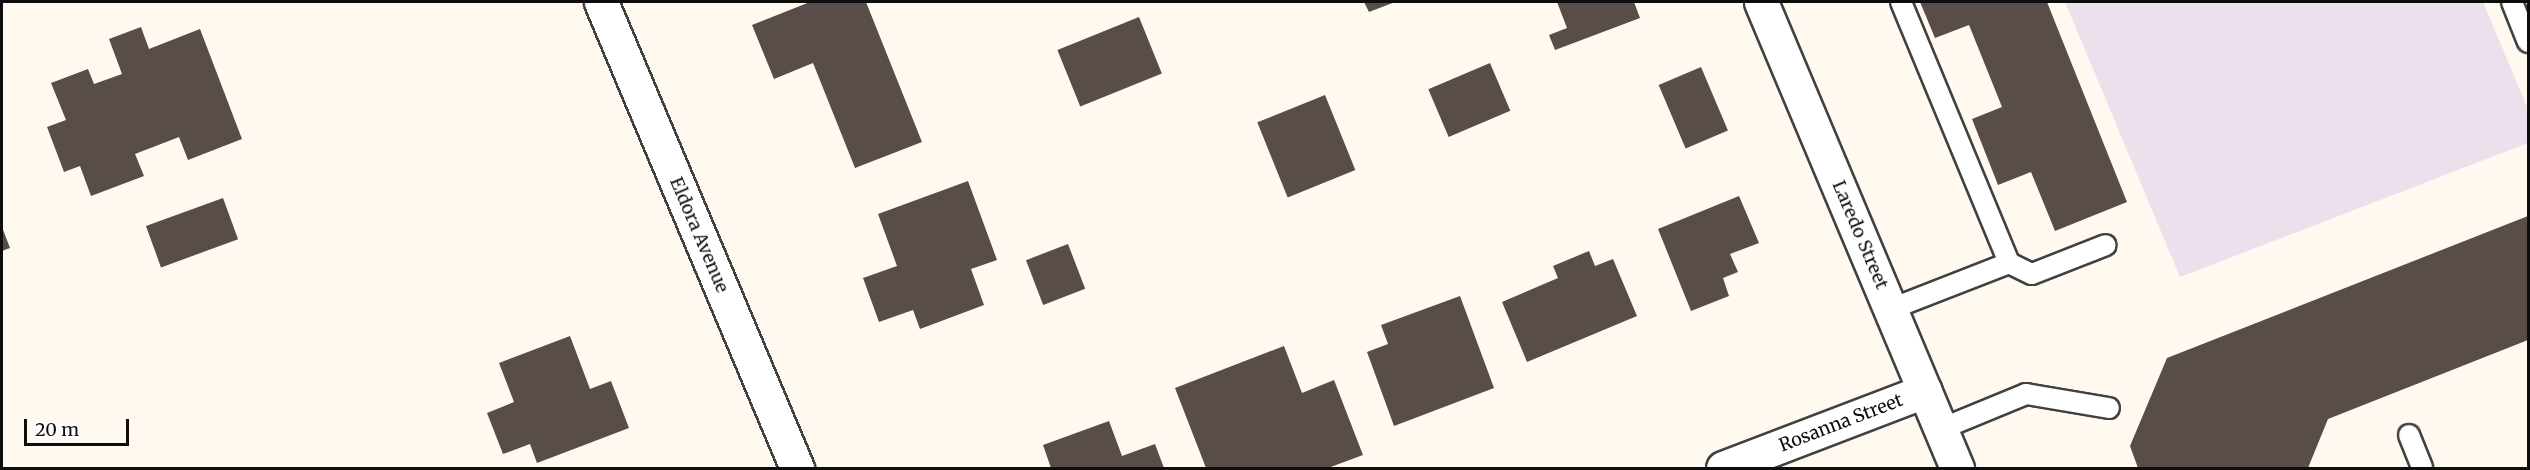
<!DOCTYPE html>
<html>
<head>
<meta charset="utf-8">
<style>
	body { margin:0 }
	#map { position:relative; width:2530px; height:470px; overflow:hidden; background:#fff9ef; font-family:Merriweather,serif }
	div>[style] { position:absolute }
	.industrial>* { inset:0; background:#eae1ed }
	.building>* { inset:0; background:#584d49; transform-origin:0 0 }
	.roads { filter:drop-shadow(2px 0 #414141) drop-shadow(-2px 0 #414141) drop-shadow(0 2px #414141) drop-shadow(0 -2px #414141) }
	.lane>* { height:20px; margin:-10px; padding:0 10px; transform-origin:10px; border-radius:10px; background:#fff }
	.street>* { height:33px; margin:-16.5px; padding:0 16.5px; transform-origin:16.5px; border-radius:16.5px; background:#fff }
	span { translate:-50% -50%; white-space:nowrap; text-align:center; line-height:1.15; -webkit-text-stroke:6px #fff; paint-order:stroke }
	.street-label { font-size:18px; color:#0e0e0e }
	.frame { position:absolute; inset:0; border:3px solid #0e0e0e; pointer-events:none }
	.scale { position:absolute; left:24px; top:419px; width:105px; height:27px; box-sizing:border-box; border:3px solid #0e0e0e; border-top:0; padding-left:8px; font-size:18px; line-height:21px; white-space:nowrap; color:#0e0e0e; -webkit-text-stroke:4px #fff; paint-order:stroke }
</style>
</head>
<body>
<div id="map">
	<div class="industrial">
		<i style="clip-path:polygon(2065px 2px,2483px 2px,2528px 109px,2528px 143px,2180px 277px)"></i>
	</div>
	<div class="building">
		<i style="clip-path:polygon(810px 2px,866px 2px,922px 142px,855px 168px,813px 63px,774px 79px,752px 25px)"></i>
		<i style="clip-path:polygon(1364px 2px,1395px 2px,1369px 12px)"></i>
		<i style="clip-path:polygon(1557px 2px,1634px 2px,1640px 18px,1555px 50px,1549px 35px,1567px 28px)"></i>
		<i style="clip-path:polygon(1920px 2px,2047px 2px,2127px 202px,2055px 231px,2031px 172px,1998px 185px,1972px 119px,2002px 107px,1969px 25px,1935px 38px)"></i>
		<i style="left:1139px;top:17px;width:61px;height:88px;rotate:68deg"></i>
		<i style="clip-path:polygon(141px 27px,149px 49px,200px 29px,242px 139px,188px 160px,179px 137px,135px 154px,144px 176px,91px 196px,80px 166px,64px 172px,47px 127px,66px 120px,51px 83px,88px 69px,94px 84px,122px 74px,109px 39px)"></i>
		<i style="left:1490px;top:63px;width:52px;height:67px;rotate:67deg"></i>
		<i style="left:1701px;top:67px;width:69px;height:46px;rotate:67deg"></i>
		<i style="left:1325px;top:95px;width:81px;height:73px;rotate:68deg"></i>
		<i style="clip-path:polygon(968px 181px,997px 260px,971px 269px,984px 305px,920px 329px,913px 310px,879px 322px,863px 278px,897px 266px,878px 214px)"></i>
		<i style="clip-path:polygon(1739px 196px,1759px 243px,1730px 254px,1738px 272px,1723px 278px,1729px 296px,1691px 311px,1658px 229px)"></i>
		<i style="left:223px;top:198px;width:44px;height:82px;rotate:70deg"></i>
		<i style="clip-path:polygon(2528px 216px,2528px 340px,2328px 419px,2308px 468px,2138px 468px,2130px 446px,2167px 358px)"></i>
		<i style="clip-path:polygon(2px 227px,10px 248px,2px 251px)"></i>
		<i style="left:1068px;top:244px;width:48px;height:45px;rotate:69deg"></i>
		<i style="clip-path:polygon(1589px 251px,1595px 266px,1613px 259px,1637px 316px,1527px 362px,1502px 302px,1558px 278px,1553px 266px)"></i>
		<i style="clip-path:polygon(1460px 296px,1494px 388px,1394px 426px,1367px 352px,1388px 344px,1381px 325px)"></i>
		<i style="clip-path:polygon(570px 336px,590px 389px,611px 381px,629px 428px,537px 463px,530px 444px,503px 454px,487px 413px,514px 402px,499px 363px)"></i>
		<i style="clip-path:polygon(1284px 346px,1302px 393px,1334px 380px,1363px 455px,1328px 468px,1206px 468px,1175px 388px)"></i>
		<i style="clip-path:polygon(1109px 421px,1122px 456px,1155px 444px,1164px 468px,1051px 468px,1043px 445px)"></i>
	</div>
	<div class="roads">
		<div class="lane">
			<i style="left:1901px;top:2px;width:282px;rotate:67.5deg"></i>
			<i style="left:2009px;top:263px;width:25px;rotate:26deg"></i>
			<i style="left:2032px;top:274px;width:79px;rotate:-21.4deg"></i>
			<i style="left:2512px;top:2px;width:43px;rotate:68.2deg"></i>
			<i style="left:1891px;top:309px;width:127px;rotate:-21.3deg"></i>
			<i style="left:1941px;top:429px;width:92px;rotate:-22.4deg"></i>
			<i style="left:2026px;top:394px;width:84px;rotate:9.6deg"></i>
			<i style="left:2409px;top:435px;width:35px;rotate:68deg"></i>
		</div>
		<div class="street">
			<i style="left:601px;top:2px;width:506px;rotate:67.19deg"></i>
			<i style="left:1761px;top:2px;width:506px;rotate:67.19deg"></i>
			<i style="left:1723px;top:468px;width:216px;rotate:-20.9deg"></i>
		</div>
	</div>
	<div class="street-label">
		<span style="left:699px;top:235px;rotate:67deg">Eldora Avenue</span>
		<span style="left:1860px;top:235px;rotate:67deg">Laredo Street</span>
		<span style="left:1841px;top:423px;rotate:-21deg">Rosanna Street</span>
	</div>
	<div class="frame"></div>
	<div class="scale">20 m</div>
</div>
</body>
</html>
